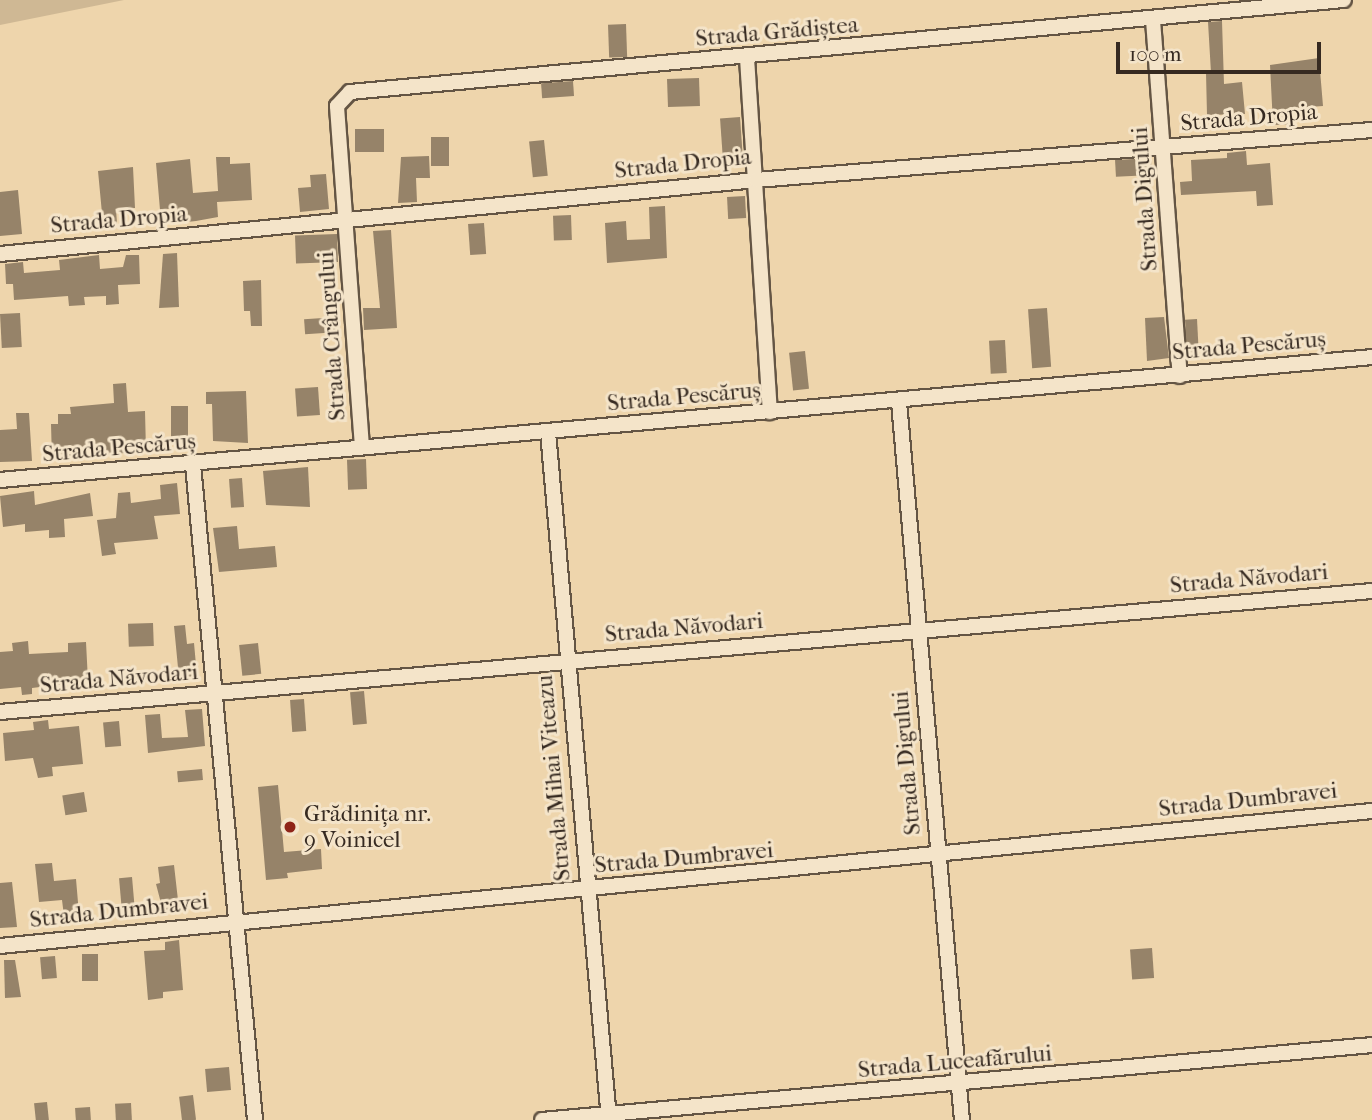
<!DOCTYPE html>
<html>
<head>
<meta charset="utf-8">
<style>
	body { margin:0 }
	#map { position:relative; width:1372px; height:1120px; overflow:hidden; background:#eed5ac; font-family:"IM FELL French Canon",serif }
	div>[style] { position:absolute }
	.green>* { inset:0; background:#cfb894 }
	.building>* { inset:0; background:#968369; transform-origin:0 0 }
	.roads { filter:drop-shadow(2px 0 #645544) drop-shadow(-2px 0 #645544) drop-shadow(0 2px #645544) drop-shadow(0 -2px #645544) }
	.minor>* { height:14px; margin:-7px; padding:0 7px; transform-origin:7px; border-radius:7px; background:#f4e4c9 }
	.dots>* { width:19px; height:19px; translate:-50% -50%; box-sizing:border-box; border:4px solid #f4e4c9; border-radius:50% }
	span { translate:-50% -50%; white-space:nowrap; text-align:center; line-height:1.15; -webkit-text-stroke:6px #f4e4c9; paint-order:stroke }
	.street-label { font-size:23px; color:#362a21 }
	.poi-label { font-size:23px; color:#362a21 }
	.left { translate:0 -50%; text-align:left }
	.scale { position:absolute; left:1116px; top:42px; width:205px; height:32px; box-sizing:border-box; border:4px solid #362a21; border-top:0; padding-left:9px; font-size:21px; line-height:24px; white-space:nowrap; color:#362a21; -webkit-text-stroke:5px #f4e4c9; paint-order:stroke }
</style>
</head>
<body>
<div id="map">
	<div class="green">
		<i style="clip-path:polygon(0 0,124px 0,0 25px)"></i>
	</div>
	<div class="building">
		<i style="clip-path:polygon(1222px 21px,1224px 84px,1242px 82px,1245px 114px,1207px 115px,1206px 73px,1211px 73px,1208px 22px)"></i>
		<i style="left:626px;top:24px;width:33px;height:18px;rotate:88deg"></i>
		<i style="clip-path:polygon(1319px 58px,1323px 106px,1295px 108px,1296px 124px,1273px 125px,1270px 65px)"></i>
		<i style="left:699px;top:78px;width:28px;height:32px;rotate:88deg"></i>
		<i style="left:573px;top:81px;width:15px;height:32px;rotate:86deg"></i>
		<i style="left:740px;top:117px;width:43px;height:20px;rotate:86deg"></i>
		<i style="left:355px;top:129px;width:29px;height:23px"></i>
		<i style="left:431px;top:137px;width:18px;height:29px"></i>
		<i style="left:544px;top:140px;width:36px;height:15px;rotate:84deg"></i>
		<i style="clip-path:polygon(1246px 151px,1247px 165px,1270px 163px,1273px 205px,1257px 206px,1256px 191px,1181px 195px,1180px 182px,1192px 181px,1191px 160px,1227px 158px,1227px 153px)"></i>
		<i style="clip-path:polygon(429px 156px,430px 178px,416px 178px,417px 202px,398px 203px,401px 157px)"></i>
		<i style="clip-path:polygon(216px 157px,230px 157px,230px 164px,250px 163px,252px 200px,217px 202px,218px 217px,196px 221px,178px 223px,177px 208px,160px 210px,156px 163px,190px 159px,193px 193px,218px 191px)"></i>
		<i style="left:1151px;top:158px;width:17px;height:36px;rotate:87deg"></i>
		<i style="clip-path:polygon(133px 167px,135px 208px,116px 209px,117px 224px,103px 224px,98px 171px)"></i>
		<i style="clip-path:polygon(326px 174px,329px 209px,300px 212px,298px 188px,311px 187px,310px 175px)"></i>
		<i style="clip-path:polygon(18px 190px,22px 234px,0 236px,0 192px)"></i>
		<i style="left:745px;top:196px;width:22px;height:18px;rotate:87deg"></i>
		<i style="clip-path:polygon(665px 206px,667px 258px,607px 263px,605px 223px,626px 221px,627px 240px,650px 239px,649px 207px)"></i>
		<i style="left:571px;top:215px;width:25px;height:18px;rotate:88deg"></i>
		<i style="left:484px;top:223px;width:31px;height:16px;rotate:86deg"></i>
		<i style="clip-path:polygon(391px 230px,397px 328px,364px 330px,363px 308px,380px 308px,373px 231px)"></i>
		<i style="left:337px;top:234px;width:28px;height:42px;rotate:88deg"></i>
		<i style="clip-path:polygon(177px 253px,179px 307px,159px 308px,163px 254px)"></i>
		<i style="clip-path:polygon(99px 255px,100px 269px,123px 267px,126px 255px,139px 255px,140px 284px,118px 285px,119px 304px,106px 305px,106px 296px,84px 297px,85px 305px,69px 306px,68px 296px,14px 300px,13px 284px,6px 284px,5px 264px,23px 262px,24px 273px,60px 270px,59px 260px)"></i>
		<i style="clip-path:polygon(261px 280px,262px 326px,251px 326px,250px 311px,244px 311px,243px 281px)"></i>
		<i style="left:1047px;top:308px;width:59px;height:19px;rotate:86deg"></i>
		<i style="left:20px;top:313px;width:34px;height:20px;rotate:87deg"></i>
		<i style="left:338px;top:317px;width:15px;height:34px;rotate:86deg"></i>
		<i style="clip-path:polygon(1164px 317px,1169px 358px,1147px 361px,1145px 318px)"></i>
		<i style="left:1197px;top:319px;width:38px;height:12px;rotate:87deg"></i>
		<i style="left:1005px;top:340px;width:33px;height:16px;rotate:87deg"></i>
		<i style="left:805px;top:351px;width:38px;height:16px;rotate:84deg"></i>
		<i style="clip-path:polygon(126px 383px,128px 412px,145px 411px,146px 451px,52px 460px,51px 424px,58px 424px,58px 414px,71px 414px,70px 407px,114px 403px,113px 384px)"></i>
		<i style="left:318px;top:387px;width:28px;height:23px;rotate:86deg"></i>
		<i style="clip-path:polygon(246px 391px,248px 443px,213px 441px,212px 404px,206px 404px,206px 392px)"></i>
		<i style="left:171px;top:406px;width:17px;height:38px"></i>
		<i style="clip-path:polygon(16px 413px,29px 413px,32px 461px,0 462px,0 430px,17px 429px)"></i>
		<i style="left:366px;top:459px;width:30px;height:19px;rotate:88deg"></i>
		<i style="clip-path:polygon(308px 467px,310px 507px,266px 505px,263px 471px)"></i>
		<i style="left:242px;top:478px;width:29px;height:13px;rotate:86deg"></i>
		<i style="clip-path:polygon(177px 483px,180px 514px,154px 516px,158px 539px,114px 543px,116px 554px,102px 556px,97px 520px,116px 518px,118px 493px,130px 492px,131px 503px,161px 499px,160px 485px)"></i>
		<i style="clip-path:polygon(34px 491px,35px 505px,90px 493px,93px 516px,64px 519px,65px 537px,49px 538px,49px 530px,25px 532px,25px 524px,3px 527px,0 496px)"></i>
		<i style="clip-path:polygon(237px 526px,239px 549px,275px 546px,277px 567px,219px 572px,213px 528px)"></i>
		<i style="left:153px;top:623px;width:23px;height:25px;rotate:88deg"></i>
		<i style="clip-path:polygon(185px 625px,187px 644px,194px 643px,197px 676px,179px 678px,174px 626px)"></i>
		<i style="clip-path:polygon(28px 641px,29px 654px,68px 652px,68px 643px,86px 642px,88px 681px,32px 688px,32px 694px,22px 695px,21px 687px,0 689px,0 652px,13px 651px,12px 643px)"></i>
		<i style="left:258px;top:643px;width:31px;height:19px;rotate:84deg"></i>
		<i style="left:364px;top:691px;width:33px;height:14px;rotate:85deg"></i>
		<i style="left:304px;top:699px;width:32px;height:14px;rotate:86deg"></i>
		<i style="clip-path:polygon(202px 709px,205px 746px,148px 753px,145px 715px,160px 714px,162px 738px,188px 737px,185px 710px)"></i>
		<i style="clip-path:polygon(48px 720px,49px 729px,79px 726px,83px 764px,52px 767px,53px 776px,38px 778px,33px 758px,5px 761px,3px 733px,34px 730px,33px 722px)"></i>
		<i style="left:119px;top:721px;width:25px;height:16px;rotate:85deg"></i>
		<i style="left:202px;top:769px;width:11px;height:25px;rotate:85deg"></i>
		<i style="clip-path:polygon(278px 785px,284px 852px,321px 849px,322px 869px,287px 873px,288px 878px,266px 880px,258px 787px)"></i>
		<i style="left:84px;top:792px;width:20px;height:22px;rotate:81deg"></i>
		<i style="clip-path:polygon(52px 863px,54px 881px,76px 879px,79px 914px,64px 916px,62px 900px,39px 902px,35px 864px)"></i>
		<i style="clip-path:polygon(174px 865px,179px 909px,163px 911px,156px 884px,160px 883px,158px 867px)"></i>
		<i style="left:132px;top:877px;width:32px;height:13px;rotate:85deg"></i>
		<i style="clip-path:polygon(12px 882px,17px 927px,0 928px,0 883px)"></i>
		<i style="clip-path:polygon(179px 940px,183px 990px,163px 992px,163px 998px,148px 1000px,144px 951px,165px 950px,165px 942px)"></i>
		<i style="left:1152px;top:948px;width:30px;height:22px;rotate:86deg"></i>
		<i style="left:82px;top:954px;width:16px;height:27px"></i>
		<i style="left:55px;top:956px;width:22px;height:15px;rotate:85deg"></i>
		<i style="clip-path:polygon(4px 960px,15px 960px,21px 997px,5px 998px)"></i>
		<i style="left:229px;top:1067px;width:23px;height:24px;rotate:85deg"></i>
		<i style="left:193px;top:1095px;width:25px;height:14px;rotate:83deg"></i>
		<i style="left:47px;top:1102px;width:18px;height:13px;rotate:84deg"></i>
		<i style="left:131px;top:1103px;width:17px;height:16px;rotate:87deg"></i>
		<i style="left:90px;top:1107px;width:13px;height:15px;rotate:86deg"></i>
	</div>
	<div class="roads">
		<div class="minor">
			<i style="left:1153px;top:20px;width:357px;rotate:85.7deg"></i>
			<i style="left:747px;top:58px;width:355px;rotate:86.3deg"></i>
			<i style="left:0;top:254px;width:760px;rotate:-5.59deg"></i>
			<i style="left:756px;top:180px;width:618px;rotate:-4.64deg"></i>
			<i style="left:899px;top:402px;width:721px;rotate:84.99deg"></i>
			<i style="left:548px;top:432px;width:691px;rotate:84.93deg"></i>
			<i style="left:362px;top:447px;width:342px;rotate:-94.2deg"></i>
			<i style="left:337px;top:106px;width:19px;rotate:-47deg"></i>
			<i style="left:350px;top:92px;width:998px;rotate:-5.29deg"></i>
			<i style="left:193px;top:465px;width:658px;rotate:84.59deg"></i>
			<i style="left:0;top:480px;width:1378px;rotate:-5.12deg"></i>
			<i style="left:0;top:712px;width:1377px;rotate:-5.04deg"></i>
			<i style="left:0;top:946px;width:1379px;rotate:-5.62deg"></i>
			<i style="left:542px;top:1120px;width:833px;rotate:-5.16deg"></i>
		</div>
	</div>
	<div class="dots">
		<i style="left:290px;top:827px;background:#8f2418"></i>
	</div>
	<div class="street-label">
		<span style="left:777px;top:32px;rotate:-5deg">Strada Grădiștea</span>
		<span style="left:1249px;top:118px;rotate:-5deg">Strada Dropia</span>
		<span style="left:683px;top:164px;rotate:-6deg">Strada Dropia</span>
		<span style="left:1145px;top:199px;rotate:-94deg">Strada Digului</span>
		<span style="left:119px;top:220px;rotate:-5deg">Strada Dropia</span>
		<span style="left:332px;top:336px;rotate:-94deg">Strada Crângului</span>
		<span style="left:1249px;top:346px;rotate:-5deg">Strada Pescăruș</span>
		<span style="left:684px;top:397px;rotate:-5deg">Strada Pescăruș</span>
		<span style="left:119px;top:448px;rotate:-5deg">Strada Pescăruș</span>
		<span style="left:1249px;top:579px;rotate:-5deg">Strada Năvodari</span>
		<span style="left:684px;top:628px;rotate:-5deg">Strada Năvodari</span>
		<span style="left:119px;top:679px;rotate:-5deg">Strada Năvodari</span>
		<span style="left:907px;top:763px;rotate:-95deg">Strada Digului</span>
		<span style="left:554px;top:778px;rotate:-95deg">Strada Mihai Viteazu</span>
		<span style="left:1248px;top:800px;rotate:-6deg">Strada Dumbravei</span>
		<span style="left:684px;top:858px;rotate:-5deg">Strada Dumbravei</span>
		<span style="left:119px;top:911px;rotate:-6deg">Strada Dumbravei</span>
		<span style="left:955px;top:1062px;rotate:-5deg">Strada Luceafărului</span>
	</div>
	<div class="poi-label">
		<span class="left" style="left:304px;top:827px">Grădinița nr.<br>9 Voinicel</span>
	</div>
	<div class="scale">100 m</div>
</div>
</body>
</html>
